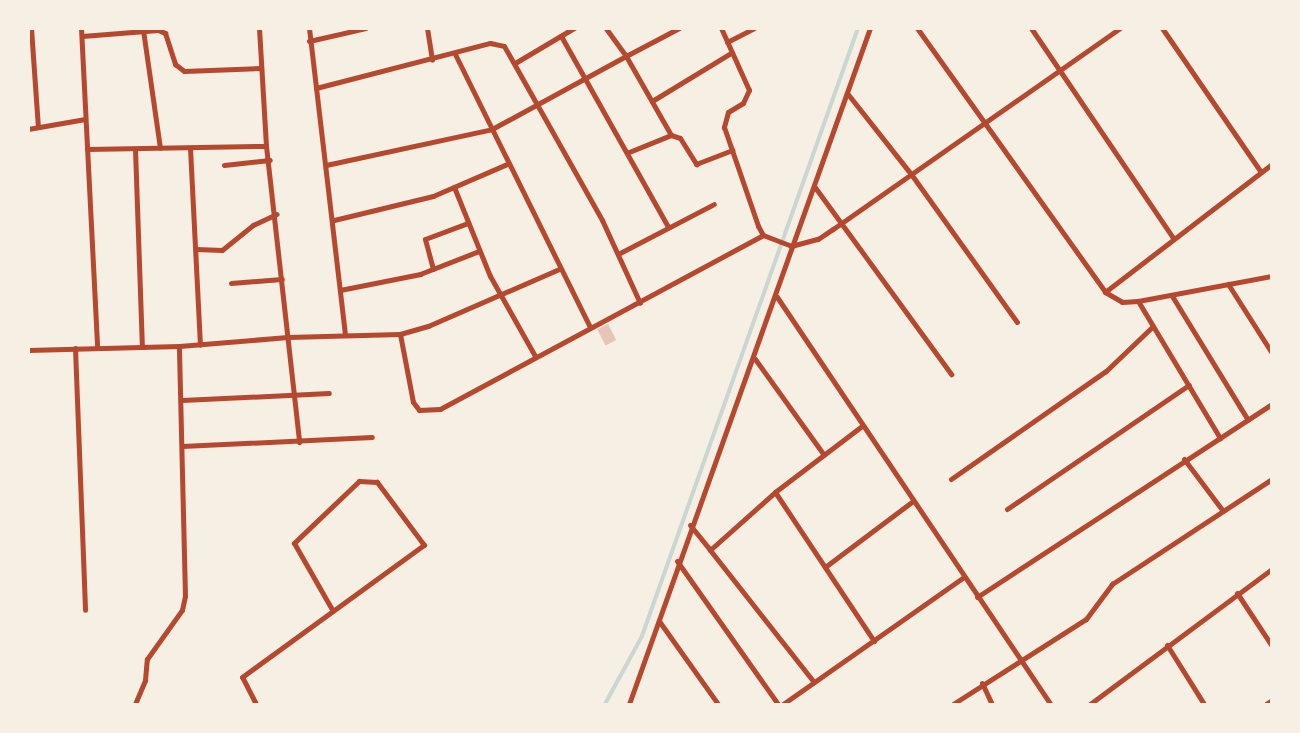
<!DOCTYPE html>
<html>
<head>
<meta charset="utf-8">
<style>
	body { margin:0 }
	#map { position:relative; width:1300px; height:733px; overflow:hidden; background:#f6efe4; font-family:"Work Sans",sans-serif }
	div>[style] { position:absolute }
	.stream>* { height:4px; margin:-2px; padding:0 2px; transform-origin:2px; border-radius:2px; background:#c9d6d2 }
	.building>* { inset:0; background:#e6c5b7; transform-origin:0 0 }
	.minor>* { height:5px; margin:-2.5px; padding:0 2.5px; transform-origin:2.5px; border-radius:2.5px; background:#b5482f }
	span { translate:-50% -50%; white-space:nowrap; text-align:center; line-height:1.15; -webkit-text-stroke:4.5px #f6efe4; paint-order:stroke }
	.frame { position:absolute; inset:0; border:30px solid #f6efe4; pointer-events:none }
</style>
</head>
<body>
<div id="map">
	<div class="stream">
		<i style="left:605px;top:704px;width:77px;rotate:-61.4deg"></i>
		<i style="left:642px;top:636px;width:645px;rotate:-70.44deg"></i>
	</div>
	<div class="building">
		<i style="left:608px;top:324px;width:18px;height:12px;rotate:63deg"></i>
	</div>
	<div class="minor">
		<i style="left:31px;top:28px;width:99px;rotate:86deg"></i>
		<i style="left:81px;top:28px;width:319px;rotate:87.1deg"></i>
		<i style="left:259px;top:28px;width:118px;rotate:86.6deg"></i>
		<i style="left:266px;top:146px;width:298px;rotate:83.6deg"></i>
		<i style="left:309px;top:28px;width:309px;rotate:83.3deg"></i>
		<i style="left:427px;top:28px;width:32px;rotate:81deg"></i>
		<i style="left:721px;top:28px;width:68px;rotate:65.7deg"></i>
		<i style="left:749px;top:90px;width:14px;rotate:115deg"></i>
		<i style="left:743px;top:103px;width:17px;rotate:149deg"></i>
		<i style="left:728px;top:112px;width:16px;rotate:105deg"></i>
		<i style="left:724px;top:127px;width:105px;rotate:71deg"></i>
		<i style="left:758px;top:226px;width:10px;rotate:61deg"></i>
		<i style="left:763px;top:235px;width:30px;rotate:21deg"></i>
		<i style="left:791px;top:246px;width:28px;rotate:-15deg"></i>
		<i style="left:818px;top:239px;width:18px;rotate:-34deg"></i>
		<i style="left:833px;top:229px;width:350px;rotate:-35deg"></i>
		<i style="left:917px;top:28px;width:324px;rotate:54.5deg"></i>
		<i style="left:1105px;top:292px;width:210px;rotate:-37.5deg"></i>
		<i style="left:1031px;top:28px;width:254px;rotate:55.9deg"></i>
		<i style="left:1162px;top:28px;width:175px;rotate:55.5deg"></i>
		<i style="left:143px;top:30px;width:119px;rotate:81.8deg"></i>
		<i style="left:82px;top:36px;width:76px;rotate:-4.5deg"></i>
		<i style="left:158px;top:30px;width:8px;rotate:23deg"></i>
		<i style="left:165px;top:33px;width:33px;rotate:72deg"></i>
		<i style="left:175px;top:64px;width:11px;rotate:38deg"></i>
		<i style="left:184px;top:71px;width:76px;rotate:-2.3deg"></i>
		<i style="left:561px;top:36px;width:219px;rotate:60.7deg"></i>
		<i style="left:309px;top:41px;width:58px;rotate:-12.8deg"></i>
		<i style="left:727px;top:42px;width:30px;rotate:-27deg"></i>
		<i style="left:455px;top:54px;width:305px;rotate:63.7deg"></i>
		<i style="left:515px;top:63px;width:69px;rotate:-30.7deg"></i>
		<i style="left:316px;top:88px;width:180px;rotate:-14.5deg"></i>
		<i style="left:490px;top:43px;width:14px;rotate:12deg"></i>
		<i style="left:504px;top:46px;width:200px;rotate:60.6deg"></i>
		<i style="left:602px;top:220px;width:91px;rotate:65.4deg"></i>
		<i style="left:847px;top:93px;width:103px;rotate:51.7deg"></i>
		<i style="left:911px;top:174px;width:182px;rotate:54.4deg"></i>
		<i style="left:652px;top:101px;width:92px;rotate:-31.3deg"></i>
		<i style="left:28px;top:129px;width:58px;rotate:-10deg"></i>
		<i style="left:671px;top:135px;width:91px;rotate:-119.7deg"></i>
		<i style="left:626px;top:56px;width:60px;rotate:-27.8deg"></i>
		<i style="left:190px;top:148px;width:197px;rotate:87.1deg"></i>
		<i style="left:87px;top:149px;width:179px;rotate:-1deg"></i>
		<i style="left:135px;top:149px;width:198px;rotate:88deg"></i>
		<i style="left:629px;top:152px;width:45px;rotate:-22deg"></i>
		<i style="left:671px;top:135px;width:9px;rotate:18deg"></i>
		<i style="left:680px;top:138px;width:31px;rotate:58deg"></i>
		<i style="left:696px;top:164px;width:39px;rotate:-21deg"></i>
		<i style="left:224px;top:165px;width:46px;rotate:-6.2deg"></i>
		<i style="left:326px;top:165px;width:170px;rotate:-12.2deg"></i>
		<i style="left:492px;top:129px;width:153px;rotate:-28.6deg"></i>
		<i style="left:626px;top:56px;width:34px;rotate:-126deg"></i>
		<i style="left:814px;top:186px;width:233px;rotate:53.9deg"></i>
		<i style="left:454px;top:187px;width:96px;rotate:68deg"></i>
		<i style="left:490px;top:276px;width:92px;rotate:60.6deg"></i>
		<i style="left:334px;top:220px;width:102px;rotate:-13.6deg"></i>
		<i style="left:433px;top:196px;width:81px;rotate:-23.4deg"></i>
		<i style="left:196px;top:249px;width:26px;rotate:2deg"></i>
		<i style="left:222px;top:250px;width:40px;rotate:-39deg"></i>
		<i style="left:253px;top:225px;width:26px;rotate:-25deg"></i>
		<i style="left:618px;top:254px;width:108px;rotate:-27.5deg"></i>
		<i style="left:433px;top:269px;width:31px;rotate:-105deg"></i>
		<i style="left:425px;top:239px;width:46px;rotate:-20.4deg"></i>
		<i style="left:231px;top:283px;width:51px;rotate:-4.5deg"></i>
		<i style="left:1228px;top:284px;width:82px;rotate:57.5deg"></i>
		<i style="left:340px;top:290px;width:82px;rotate:-11.3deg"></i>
		<i style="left:420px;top:274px;width:63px;rotate:-21.3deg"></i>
		<i style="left:1105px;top:292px;width:20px;rotate:30deg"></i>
		<i style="left:1122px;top:302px;width:16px;rotate:-4deg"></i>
		<i style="left:1138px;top:301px;width:136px;rotate:-10.6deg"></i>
		<i style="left:1172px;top:296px;width:145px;rotate:58.5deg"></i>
		<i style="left:777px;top:297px;width:491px;rotate:56.1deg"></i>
		<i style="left:1138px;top:301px;width:160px;rotate:59.1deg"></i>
		<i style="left:400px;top:334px;width:69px;rotate:79.2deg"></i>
		<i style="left:413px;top:402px;width:10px;rotate:53deg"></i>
		<i style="left:419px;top:410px;width:21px;rotate:-3deg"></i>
		<i style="left:440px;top:409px;width:367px;rotate:-28.3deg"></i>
		<i style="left:75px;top:348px;width:262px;rotate:87.8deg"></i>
		<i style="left:28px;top:350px;width:151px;rotate:-1.5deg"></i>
		<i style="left:179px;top:346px;width:109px;rotate:-4.7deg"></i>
		<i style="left:288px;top:337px;width:112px;rotate:-1.5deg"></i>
		<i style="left:400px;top:334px;width:29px;rotate:-16deg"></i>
		<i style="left:428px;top:326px;width:143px;rotate:-23.5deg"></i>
		<i style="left:755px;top:359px;width:118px;rotate:54.3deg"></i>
		<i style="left:182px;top:400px;width:147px;rotate:-2.7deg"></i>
		<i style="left:182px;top:446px;width:190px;rotate:-2.7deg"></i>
		<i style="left:1184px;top:459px;width:65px;rotate:53.1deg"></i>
		<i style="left:951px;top:479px;width:189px;rotate:-34.9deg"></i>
		<i style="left:1106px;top:371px;width:64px;rotate:-43.7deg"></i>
		<i style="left:775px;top:492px;width:179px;rotate:56.4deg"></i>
		<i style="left:1007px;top:509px;width:220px;rotate:-34.3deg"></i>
		<i style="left:690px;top:525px;width:32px;rotate:51deg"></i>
		<i style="left:710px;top:550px;width:87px;rotate:-41.7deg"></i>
		<i style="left:775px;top:492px;width:109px;rotate:-37.2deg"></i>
		<i style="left:710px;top:550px;width:168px;rotate:51.8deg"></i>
		<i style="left:677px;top:561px;width:175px;rotate:54.8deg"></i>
		<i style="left:825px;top:567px;width:110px;rotate:-36.9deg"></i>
		<i style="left:1237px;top:593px;width:64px;rotate:56.6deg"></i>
		<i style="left:977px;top:597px;width:353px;rotate:-33.2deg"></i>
		<i style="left:659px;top:621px;width:102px;rotate:54.6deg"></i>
		<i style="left:1167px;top:645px;width:70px;rotate:57.9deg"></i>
		<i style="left:982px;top:683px;width:23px;rotate:65deg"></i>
		<i style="left:135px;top:704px;width:26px;rotate:-67deg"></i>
		<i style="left:145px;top:680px;width:21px;rotate:-85deg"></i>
		<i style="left:147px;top:659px;width:60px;rotate:-54.5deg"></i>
		<i style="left:182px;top:610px;width:14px;rotate:-78deg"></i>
		<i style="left:185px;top:596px;width:250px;rotate:-91.4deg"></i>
		<i style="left:256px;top:704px;width:30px;rotate:-117deg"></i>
		<i style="left:242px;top:677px;width:225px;rotate:-36deg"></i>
		<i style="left:424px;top:545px;width:79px;rotate:-126.7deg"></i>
		<i style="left:377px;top:482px;width:18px;rotate:-177deg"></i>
		<i style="left:359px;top:481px;width:90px;rotate:136.4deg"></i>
		<i style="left:294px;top:543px;width:78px;rotate:60.2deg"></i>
		<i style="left:629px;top:704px;width:718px;rotate:-70.38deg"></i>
		<i style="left:783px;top:704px;width:221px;rotate:-35.1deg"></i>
		<i style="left:953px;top:704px;width:158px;rotate:-32.6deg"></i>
		<i style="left:1086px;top:619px;width:44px;rotate:-53.4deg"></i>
		<i style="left:1112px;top:584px;width:191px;rotate:-33.3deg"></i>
		<i style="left:1090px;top:704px;width:227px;rotate:-36.6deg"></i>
		<i style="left:1266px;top:704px;width:7px;rotate:-34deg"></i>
	</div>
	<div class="frame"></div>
</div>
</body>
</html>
